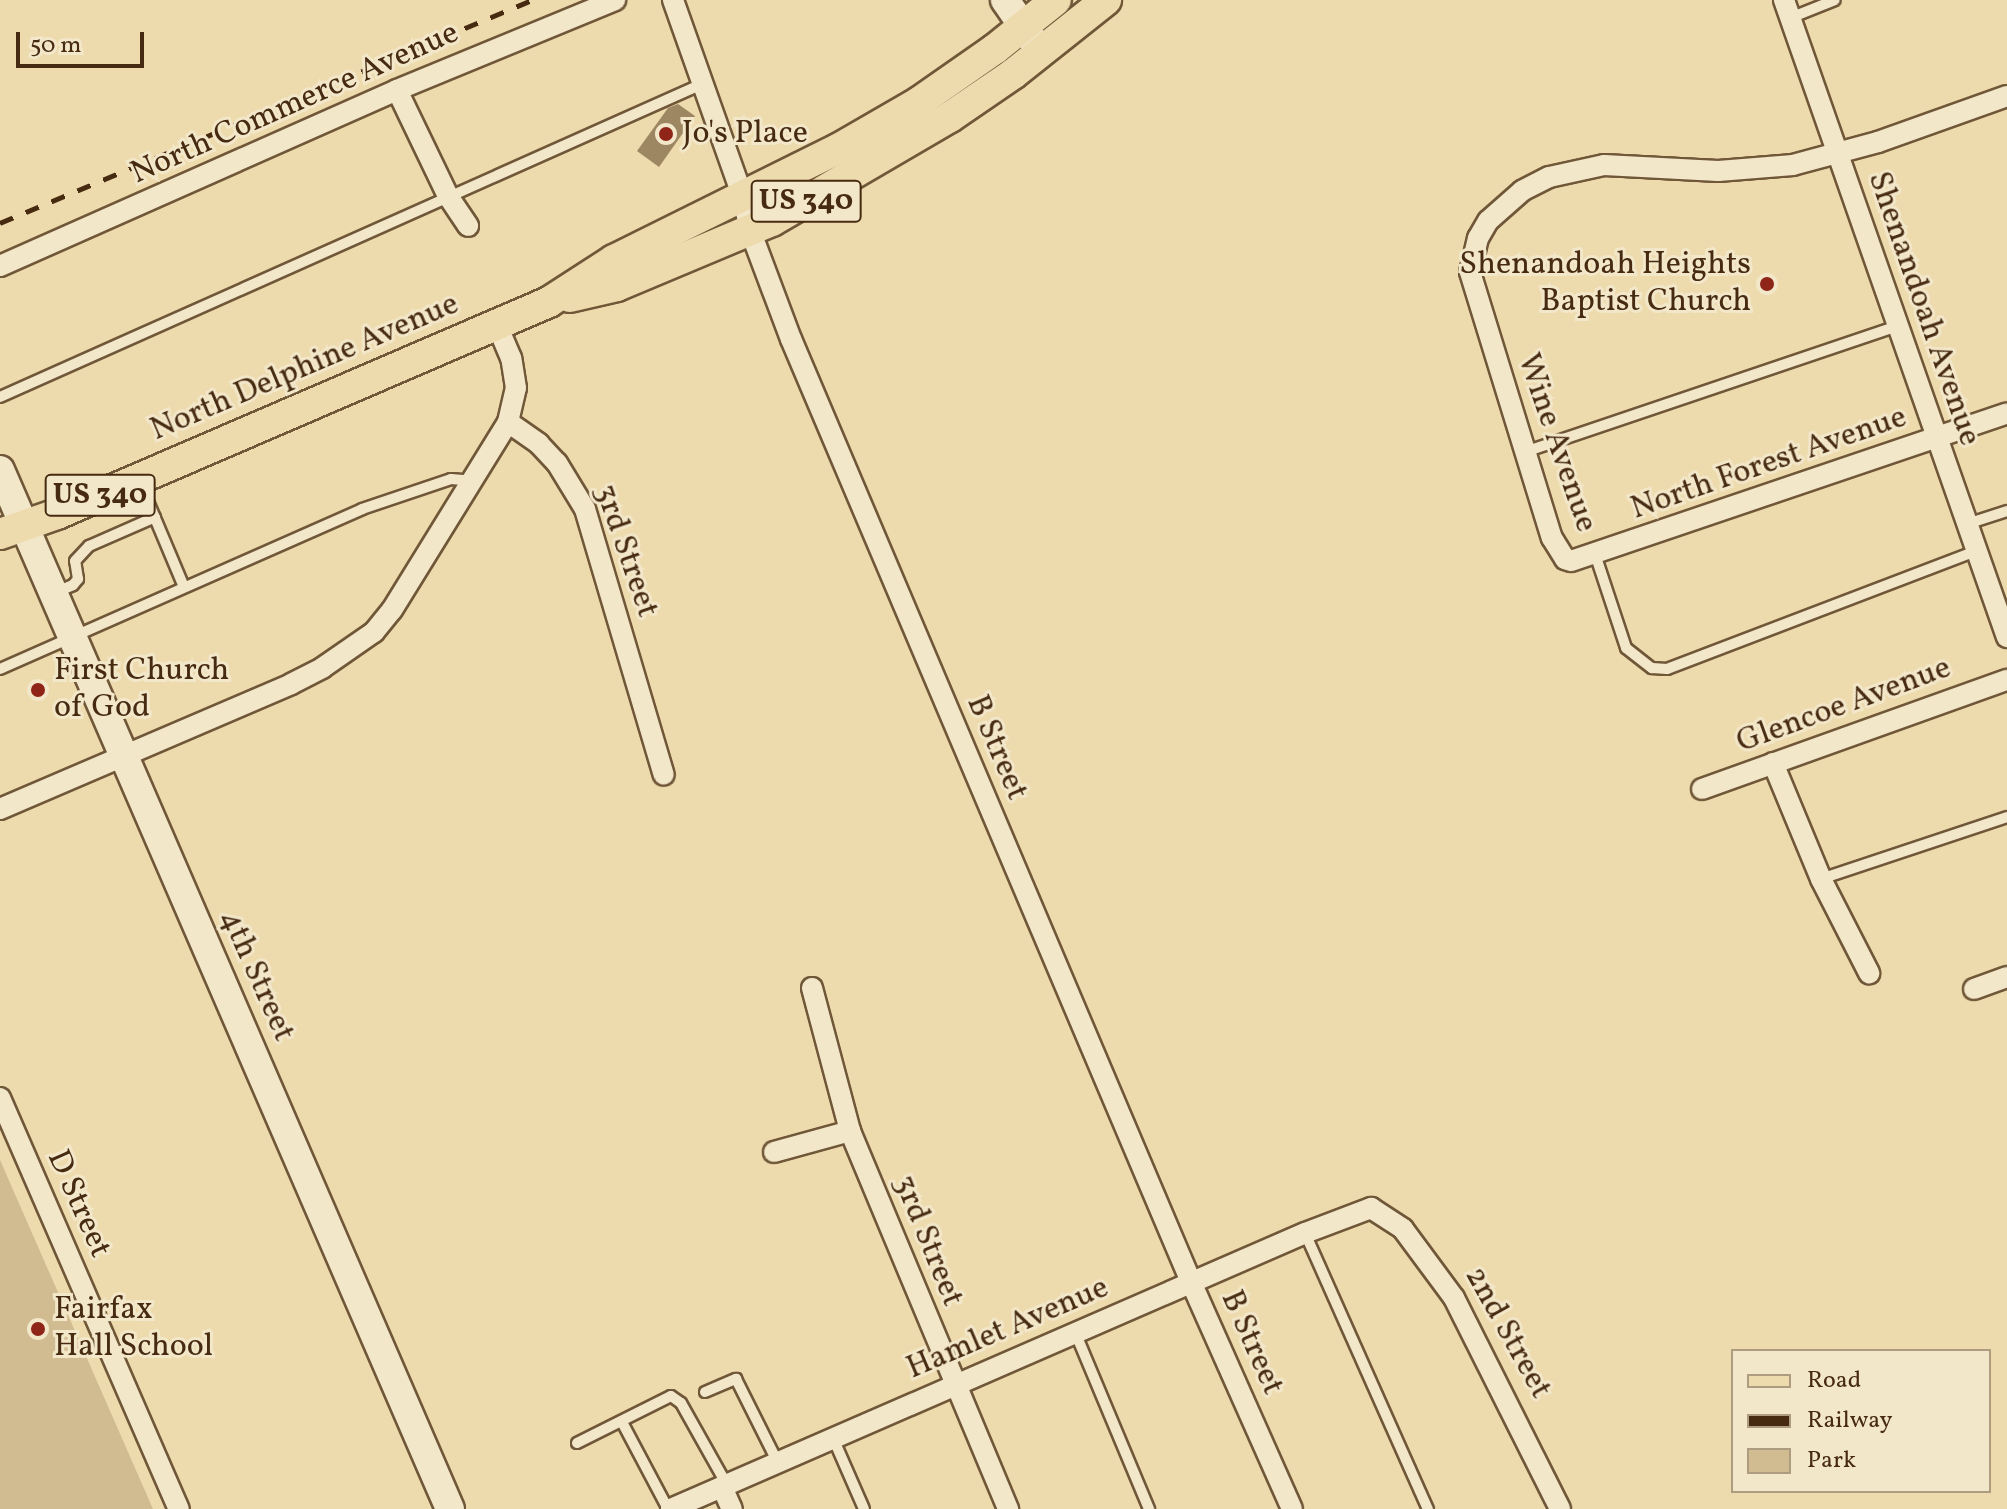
<!DOCTYPE html>
<html>
<head>
<meta charset="utf-8">
<style>
	body { margin:0 }
	#map { position:relative; width:2007px; height:1509px; overflow:hidden; background:#eddaad; font-family:Vollkorn,serif }
	div>[style] { position:absolute }
	.green>* { inset:0; background:#d1bc92 }
	.building>* { inset:0; background:#9d8662 }
	.roads { filter:drop-shadow(2px 0 #705738) drop-shadow(-2px 0 #705738) drop-shadow(0 2px #705738) drop-shadow(0 -2px #705738) }
	.lane>* { height:10px; margin:-5px; padding:0 5px; transform-origin:5px; border-radius:5px; background:#f3e7ca }
	.street>* { height:20px; margin:-10px; padding:0 10px; transform-origin:10px; border-radius:10px; background:#f3e7ca }
	.secondary>* { height:28px; margin:-14px; padding:0 14px; transform-origin:14px; border-radius:14px; background:#f3e7ca }
	.primary>* { height:30px; margin:-15px; padding:0 15px; transform-origin:15px; border-radius:15px; background:#eddaad }
	.rail>* { height:5px; margin-top:-2.5px; transform-origin:0; background:repeating-linear-gradient(90deg,#472b11 0 14px,transparent 0 28px) }
	.dots>* { width:22px; height:22px; translate:-50% -50%; box-sizing:border-box; border:4px solid #f3e7ca; border-radius:50% }
	span { translate:-50% -50%; white-space:nowrap; text-align:center; line-height:1.15; -webkit-text-stroke:6px #f3e7ca; paint-order:stroke }
	.shield-label span { padding:2px 6px; background:#f3e7ca; border:2px solid; border-radius:6px; -webkit-text-stroke-width:0 }
	.shield-label { font-size:30px; color:#472b11; font-weight:700 }
	.street-label { font-size:32px; color:#472b11 }
	.poi-label { font-size:32px; color:#472b11 }
	.left { translate:0 -50%; text-align:left }
	.right { translate:-100% -50%; text-align:right }
	.legend { position:absolute; left:1731px; top:1349px; width:260px; height:144px; box-sizing:border-box; background:#f3e7ca; border:2px solid #ae9c80; margin:0; padding:10px 14px; list-style:none; font-size:24px; color:#472b11 }
	.legend li { display:flex; align-items:center; gap:16px; height:40px }
	.legend b { width:40px; border:2px solid #ae9c80 }
	.scale { position:absolute; left:16px; top:32px; width:128px; height:36px; box-sizing:border-box; border:4px solid #472b11; border-top:0; padding-left:10px; font-size:24px; line-height:28px; white-space:nowrap; color:#472b11; -webkit-text-stroke:6px #f3e7ca; paint-order:stroke }
</style>
</head>
<body>
<div id="map">
	<div class="green">
		<i style="clip-path:polygon(0 1160px,153px 1509px,0 1509px)"></i>
	</div>
	<div class="building">
		<i style="clip-path:polygon(678px 104px,695px 116px,659px 167px,637px 151px,668px 108px)"></i>
	</div>
	<div class="roads">
		<div class="lane">
			<i style="left:1790px;top:18px;width:48px;rotate:-21.8deg"></i>
			<i style="left:0;top:397px;width:769px;rotate:-24.03deg"></i>
			<i style="left:1525px;top:452px;width:393px;rotate:-18.7deg"></i>
			<i style="left:139px;top:480px;width:116px;rotate:67.2deg"></i>
			<i style="left:1967px;top:524px;width:42px;rotate:-18deg"></i>
			<i style="left:1595px;top:554px;width:99px;rotate:71.7deg"></i>
			<i style="left:1626px;top:648px;width:33px;rotate:38deg"></i>
			<i style="left:1652px;top:668px;width:15px;rotate:4deg"></i>
			<i style="left:1667px;top:669px;width:331px;rotate:-20.9deg"></i>
			<i style="left:56px;top:592px;width:18px;rotate:-22deg"></i>
			<i style="left:73px;top:585px;width:8px;rotate:-50deg"></i>
			<i style="left:78px;top:579px;width:18px;rotate:-99deg"></i>
			<i style="left:75px;top:561px;width:21px;rotate:-47deg"></i>
			<i style="left:89px;top:546px;width:72px;rotate:-23.7deg"></i>
			<i style="left:0;top:669px;width:396px;rotate:-23.8deg"></i>
			<i style="left:362px;top:509px;width:94px;rotate:-18.6deg"></i>
			<i style="left:451px;top:479px;width:21px;rotate:5deg"></i>
			<i style="left:1821px;top:879px;width:196px;rotate:-18.4deg"></i>
			<i style="left:1305px;top:1233px;width:302px;rotate:66deg"></i>
			<i style="left:1075px;top:1332px;width:192px;rotate:67.3deg"></i>
			<i style="left:705px;top:1392px;width:34px;rotate:-23deg"></i>
			<i style="left:736px;top:1379px;width:94px;rotate:63.4deg"></i>
			<i style="left:622px;top:1422px;width:98px;rotate:62.1deg"></i>
			<i style="left:833px;top:1438px;width:77px;rotate:66.4deg"></i>
			<i style="left:577px;top:1443px;width:105px;rotate:-26.6deg"></i>
			<i style="left:671px;top:1396px;width:12px;rotate:35deg"></i>
			<i style="left:681px;top:1403px;width:94px;rotate:60.7deg"></i>
		</div>
		<div class="street">
			<i style="left:673px;top:0;width:210px;rotate:70.5deg"></i>
			<i style="left:743px;top:198px;width:33px;rotate:78deg"></i>
			<i style="left:750px;top:230px;width:116px;rotate:69.4deg"></i>
			<i style="left:791px;top:339px;width:1024px;rotate:67.01deg"></i>
			<i style="left:1191px;top:1282px;width:248px;rotate:66deg"></i>
			<i style="left:1784px;top:0;width:675px;rotate:70.71deg"></i>
			<i style="left:397px;top:90px;width:118px;rotate:64.3deg"></i>
			<i style="left:448px;top:196px;width:36px;rotate:56deg"></i>
			<i style="left:2007px;top:96px;width:137px;rotate:160.4deg"></i>
			<i style="left:1878px;top:142px;width:88px;rotate:164.9deg"></i>
			<i style="left:1793px;top:165px;width:75px;rotate:175.4deg"></i>
			<i style="left:1718px;top:171px;width:114px;rotate:-177deg"></i>
			<i style="left:1604px;top:165px;width:56px;rotate:167.7deg"></i>
			<i style="left:1549px;top:177px;width:30px;rotate:153deg"></i>
			<i style="left:1522px;top:191px;width:45px;rotate:138.6deg"></i>
			<i style="left:1488px;top:221px;width:20px;rotate:120deg"></i>
			<i style="left:1478px;top:238px;width:35px;rotate:103deg"></i>
			<i style="left:1470px;top:272px;width:278px;rotate:72.9deg"></i>
			<i style="left:1552px;top:538px;width:25px;rotate:58deg"></i>
			<i style="left:1565px;top:559px;width:6px;rotate:18deg"></i>
			<i style="left:1571px;top:561px;width:460px;rotate:-18.7deg"></i>
			<i style="left:0;top:266px;width:434px;rotate:-23.9deg"></i>
			<i style="left:397px;top:90px;width:236px;rotate:-22.4deg"></i>
			<i style="left:508px;top:422px;width:38px;rotate:35deg"></i>
			<i style="left:539px;top:444px;width:26px;rotate:47deg"></i>
			<i style="left:557px;top:463px;width:54px;rotate:58.7deg"></i>
			<i style="left:585px;top:509px;width:277px;rotate:73.5deg"></i>
			<i style="left:1773px;top:763px;width:126px;rotate:67.5deg"></i>
			<i style="left:1821px;top:879px;width:106px;rotate:62.9deg"></i>
			<i style="left:1702px;top:789px;width:324px;rotate:-19.7deg"></i>
			<i style="left:0;top:809px;width:317px;rotate:-23.2deg"></i>
			<i style="left:291px;top:684px;width:35px;rotate:-27deg"></i>
			<i style="left:322px;top:668px;width:63px;rotate:-34.7deg"></i>
			<i style="left:374px;top:632px;width:28px;rotate:-51deg"></i>
			<i style="left:392px;top:610px;width:221px;rotate:-58.3deg"></i>
			<i style="left:508px;top:422px;width:35px;rotate:-77deg"></i>
			<i style="left:516px;top:388px;width:30px;rotate:-99deg"></i>
			<i style="left:511px;top:358px;width:36px;rotate:-113deg"></i>
			<i style="left:812px;top:988px;width:148px;rotate:75.1deg"></i>
			<i style="left:850px;top:1131px;width:410px;rotate:67.3deg"></i>
			<i style="left:1974px;top:989px;width:35px;rotate:-20deg"></i>
			<i style="left:0;top:1098px;width:448px;rotate:66.5deg"></i>
			<i style="left:774px;top:1152px;width:79px;rotate:-15.4deg"></i>
			<i style="left:722px;top:1487px;width:24px;rotate:66deg"></i>
			<i style="left:671px;top:1509px;width:691px;rotate:-23.52deg"></i>
			<i style="left:1305px;top:1233px;width:71px;rotate:-20.7deg"></i>
			<i style="left:1371px;top:1208px;width:38px;rotate:33deg"></i>
			<i style="left:1403px;top:1229px;width:86px;rotate:53.5deg"></i>
			<i style="left:1454px;top:1298px;width:236px;rotate:63.3deg"></i>
		</div>
		<div class="secondary">
			<i style="left:1005px;top:0;width:63px;rotate:55.3deg"></i>
			<i style="left:0;top:470px;width:1132px;rotate:66.58deg"></i>
		</div>
		<div class="primary">
			<i style="left:570px;top:297px;width:48px;rotate:-13.2deg"></i>
			<i style="left:617px;top:286px;width:168px;rotate:-22.8deg"></i>
			<i style="left:772px;top:221px;width:206px;rotate:-30.3deg"></i>
			<i style="left:950px;top:117px;width:76px;rotate:-34.3deg"></i>
			<i style="left:1013px;top:74px;width:119px;rotate:-38.5deg"></i>
			<i style="left:0;top:534px;width:60px;rotate:-19.3deg"></i>
			<i style="left:57px;top:514px;width:536px;rotate:-23.31deg"></i>
			<i style="left:549px;top:302px;width:77px;rotate:-32.9deg"></i>
			<i style="left:614px;top:260px;width:250px;rotate:-26.4deg"></i>
			<i style="left:838px;top:149px;width:94px;rotate:-30.1deg"></i>
			<i style="left:919px;top:102px;width:93px;rotate:-34.9deg"></i>
			<i style="left:995px;top:49px;width:78px;rotate:-38.8deg"></i>
		</div>
	</div>
	<div class="rail">
		<i style="left:0;top:223px;width:577px;rotate:-22.74deg"></i>
	</div>
	<div class="dots">
		<i style="left:666px;top:134px;background:#8f2418"></i>
		<i style="left:1767px;top:284px;background:#8f2418"></i>
		<i style="left:38px;top:690px;background:#8f2418"></i>
		<i style="left:38px;top:1329px;background:#8f2418"></i>
	</div>
	<div class="shield-label">
		<span style="left:806px;top:201px">US 340</span>
		<span style="left:100px;top:495px">US 340</span>
	</div>
	<div class="street-label">
		<span style="left:295px;top:104px;rotate:-24deg">North Commerce Avenue</span>
		<span style="left:1923px;top:309px;rotate:71deg">Shenandoah Avenue</span>
		<span style="left:305px;top:368px;rotate:-23deg">North Delphine Avenue</span>
		<span style="left:1556px;top:443px;rotate:71deg">Wine Avenue</span>
		<span style="left:1769px;top:464px;rotate:-19deg">North Forest Avenue</span>
		<span style="left:625px;top:551px;rotate:71deg">3rd Street</span>
		<span style="left:1844px;top:706px;rotate:-20deg">Glencoe Avenue</span>
		<span style="left:996px;top:748px;rotate:67deg">B Street</span>
		<span style="left:256px;top:976px;rotate:66deg">4th Street</span>
		<span style="left:78px;top:1204px;rotate:66deg">D Street</span>
		<span style="left:927px;top:1241px;rotate:68deg">3rd Street</span>
		<span style="left:1008px;top:1329px;rotate:-23deg">Hamlet Avenue</span>
		<span style="left:1507px;top:1333px;rotate:61deg">2nd Street</span>
		<span style="left:1251px;top:1343px;rotate:66deg">B Street</span>
	</div>
	<div class="poi-label">
		<span class="left" style="left:682px;top:134px">Jo's Place</span>
		<span class="right" style="left:1751px;top:284px">Shenandoah Heights<br>Baptist Church</span>
		<span class="left" style="left:54px;top:690px">First Church<br>of God</span>
		<span class="left" style="left:54px;top:1329px">Fairfax<br>Hall School</span>
	</div>
	<ul class="legend">
	<li><b style="height:10px;background:#eddaad"></b>Road</li>
	<li><b style="height:10px;background:#472b11"></b>Railway</li>
	<li><b style="height:22px;background:#d1bc92"></b>Park</li>
	</ul>
	<div class="scale">50 m</div>
</div>
</body>
</html>
